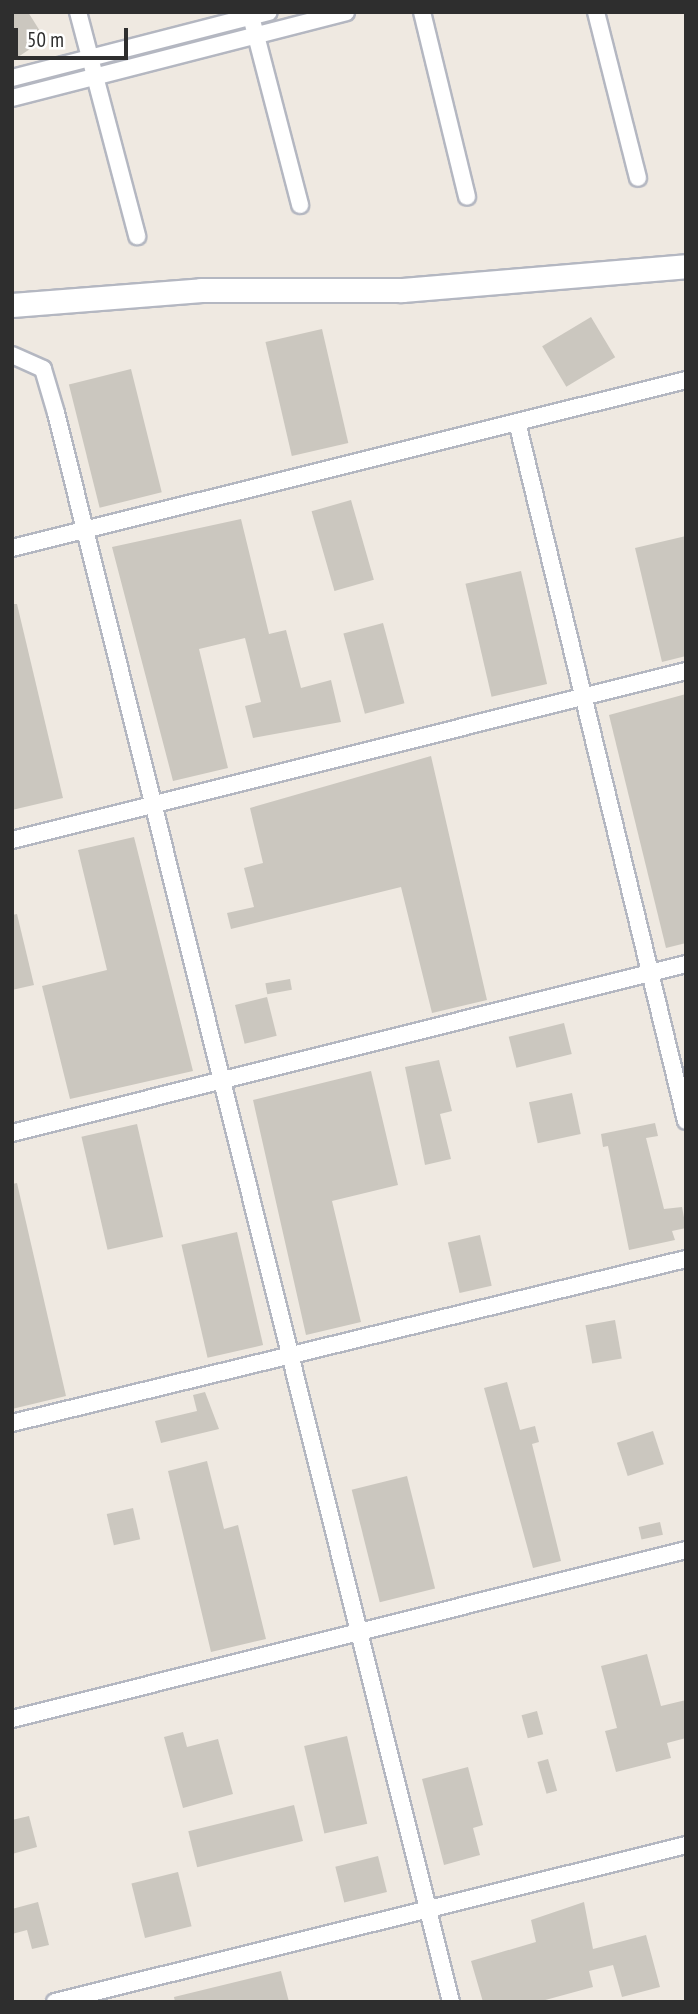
<!DOCTYPE html>
<html>
<head>
<meta charset="utf-8">
<style>
	body { margin:0 }
	#map { position:relative; width:698px; height:2014px; overflow:hidden; background:#efe9e1; font-family:"PT Sans Narrow",sans-serif }
	div>[style] { position:absolute }
	.building>* { inset:0; background:#cbc7bf; transform-origin:0 0 }
	.roads { filter:drop-shadow(2px 0 #b4b7c1) drop-shadow(-2px 0 #b4b7c1) drop-shadow(0 2px #b4b7c1) drop-shadow(0 -2px #b4b7c1) }
	.street>* { height:16px; margin:-8px; padding:0 8px; transform-origin:8px; border-radius:8px; background:#fff }
	.secondary>* { height:23px; margin:-11.5px; padding:0 11.5px; transform-origin:11.5px; border-radius:11.5px; background:#fff }
	span { translate:-50% -50%; white-space:nowrap; text-align:center; line-height:1.15; -webkit-text-stroke:7px #fff; paint-order:stroke }
	.frame { position:absolute; inset:0; border:14px solid #2e2e2e; pointer-events:none }
	.scale { position:absolute; left:14px; top:28px; width:114px; height:32px; box-sizing:border-box; border:4px solid #2e2e2e; border-top:0; padding-left:9px; font-size:21px; line-height:24px; white-space:nowrap; color:#2e2e2e; -webkit-text-stroke:5px #fff; paint-order:stroke }
</style>
</head>
<body>
<div id="map">
	<div class="building">
		<i style="clip-path:polygon(12px 12px,28px 12px,45px 39px,12px 61px)"></i>
		<i style="left:591px;top:317px;width:47px;height:57px;rotate:59deg"></i>
		<i style="left:322px;top:329px;width:117px;height:58px;rotate:77deg"></i>
		<i style="left:131px;top:369px;width:127px;height:64px;rotate:76deg"></i>
		<i style="left:351px;top:500px;width:83px;height:41px;rotate:74deg"></i>
		<i style="clip-path:polygon(241px 519px,269px 634px,286px 630px,301px 688px,331px 680px,341px 722px,253px 738px,245px 706px,261px 702px,245px 638px,199px 649px,228px 768px,173px 781px,112px 547px)"></i>
		<i style="clip-path:polygon(686px 536px,686px 656px,662px 662px,635px 548px)"></i>
		<i style="left:521px;top:571px;width:116px;height:57px;rotate:77deg"></i>
		<i style="clip-path:polygon(12px 604px,17px 604px,63px 798px,12px 810px)"></i>
		<i style="left:383px;top:623px;width:83px;height:41px;rotate:75deg"></i>
		<i style="clip-path:polygon(686px 694px,686px 943px,666px 948px,609px 715px)"></i>
		<i style="clip-path:polygon(431px 756px,487px 1000px,432px 1013px,401px 887px,231px 929px,227px 913px,254px 907px,244px 868px,263px 863px,250px 808px)"></i>
		<i style="clip-path:polygon(134px 837px,193px 1071px,70px 1099px,42px 986px,107px 970px,78px 850px)"></i>
		<i style="clip-path:polygon(17px 914px,34px 985px,12px 990px,12px 915px)"></i>
		<i style="left:290px;top:979px;width:11px;height:25px;rotate:80deg"></i>
		<i style="left:267px;top:997px;width:40px;height:33px;rotate:76deg"></i>
		<i style="left:564px;top:1023px;width:32px;height:57px;rotate:76deg"></i>
		<i style="clip-path:polygon(439px 1060px,452px 1111px,440px 1114px,451px 1159px,425px 1165px,405px 1067px)"></i>
		<i style="clip-path:polygon(371px 1071px,398px 1185px,332px 1201px,361px 1322px,306px 1335px,253px 1100px)"></i>
		<i style="left:572px;top:1093px;width:42px;height:44px;rotate:78deg"></i>
		<i style="clip-path:polygon(655px 1123px,658px 1136px,646px 1138px,664px 1209px,682px 1207px,686px 1228px,672px 1231px,675px 1240px,629px 1250px,608px 1146px,603px 1147px,601px 1134px)"></i>
		<i style="left:137px;top:1124px;width:116px;height:57px;rotate:77deg"></i>
		<i style="clip-path:polygon(17px 1183px,66px 1396px,12px 1409px,12px 1184px)"></i>
		<i style="left:237px;top:1232px;width:116px;height:57px;rotate:77deg"></i>
		<i style="left:480px;top:1235px;width:52px;height:33px;rotate:77deg"></i>
		<i style="left:615px;top:1320px;width:39px;height:30px;rotate:80deg"></i>
		<i style="clip-path:polygon(507px 1382px,520px 1430px,535px 1426px,539px 1442px,532px 1444px,561px 1561px,533px 1568px,484px 1388px)"></i>
		<i style="clip-path:polygon(205px 1392px,219px 1429px,161px 1443px,155px 1421px,197px 1411px,193px 1395px)"></i>
		<i style="left:653px;top:1431px;width:35px;height:38px;rotate:72deg"></i>
		<i style="clip-path:polygon(207px 1461px,224px 1529px,238px 1525px,266px 1639px,211px 1652px,168px 1471px)"></i>
		<i style="left:407px;top:1476px;width:116px;height:57px;rotate:76deg"></i>
		<i style="left:133px;top:1508px;width:32px;height:27px;rotate:77deg"></i>
		<i style="left:660px;top:1522px;width:13px;height:22px;rotate:77deg"></i>
		<i style="clip-path:polygon(647px 1654px,661px 1706px,686px 1700px,686px 1738px,667px 1743px,671px 1758px,616px 1772px,605px 1731px,617px 1728px,601px 1666px)"></i>
		<i style="left:537px;top:1711px;width:24px;height:16px;rotate:75deg"></i>
		<i style="clip-path:polygon(183px 1732px,187px 1747px,218px 1739px,233px 1794px,183px 1808px,164px 1737px)"></i>
		<i style="left:347px;top:1736px;width:90px;height:44px;rotate:77deg"></i>
		<i style="left:548px;top:1759px;width:33px;height:11px;rotate:74deg"></i>
		<i style="clip-path:polygon(468px 1767px,483px 1825px,473px 1828px,480px 1855px,444px 1865px,422px 1779px)"></i>
		<i style="left:294px;top:1805px;width:37px;height:109px;rotate:76deg"></i>
		<i style="clip-path:polygon(29px 1816px,37px 1847px,12px 1854px,12px 1820px)"></i>
		<i style="left:378px;top:1856px;width:37px;height:44px;rotate:76deg"></i>
		<i style="left:178px;top:1872px;width:56px;height:48px;rotate:76deg"></i>
		<i style="clip-path:polygon(38px 1902px,49px 1945px,32px 1949px,27px 1930px,12px 1934px,12px 1909px)"></i>
		<i style="clip-path:polygon(584px 1902px,593px 1949px,646px 1935px,660px 1987px,622px 1997px,613px 1965px,589px 1971px,593px 1987px,538px 2002px,483px 2002px,471px 1961px,536px 1942px,531px 1920px)"></i>
		<i style="clip-path:polygon(281px 1971px,289px 2002px,175px 2002px,174px 1997px)"></i>
	</div>
	<div class="roads">
		<div class="street">
			<i style="left:78px;top:12px;width:232px;rotate:75.2deg"></i>
			<i style="left:422px;top:12px;width:190px;rotate:76.3deg"></i>
			<i style="left:596px;top:12px;width:171px;rotate:75.8deg"></i>
			<i style="left:253px;top:24px;width:187px;rotate:75.4deg"></i>
			<i style="left:12px;top:78px;width:265px;rotate:-14.4deg"></i>
			<i style="left:12px;top:98px;width:345px;rotate:-14.4deg"></i>
			<i style="left:12px;top:355px;width:34px;rotate:24deg"></i>
			<i style="left:43px;top:369px;width:46px;rotate:73.5deg"></i>
			<i style="left:56px;top:413px;width:1637px;rotate:76.04deg"></i>
			<i style="left:517px;top:422px;width:719px;rotate:76.41deg"></i>
			<i style="left:12px;top:548px;width:695px;rotate:-14deg"></i>
			<i style="left:12px;top:840px;width:695px;rotate:-14.08deg"></i>
			<i style="left:12px;top:1133px;width:695px;rotate:-14.08deg"></i>
			<i style="left:12px;top:1423px;width:694px;rotate:-13.68deg"></i>
			<i style="left:12px;top:1719px;width:695px;rotate:-14.08deg"></i>
			<i style="left:55px;top:2002px;width:650px;rotate:-13.97deg"></i>
		</div>
		<div class="secondary">
			<i style="left:12px;top:305px;width:190px;rotate:-4.5deg"></i>
			<i style="left:201px;top:290px;width:201px"></i>
			<i style="left:402px;top:290px;width:285px;rotate:-4.8deg"></i>
		</div>
	</div>
	<div class="frame"></div>
	<div class="scale">50 m</div>
</div>
</body>
</html>
